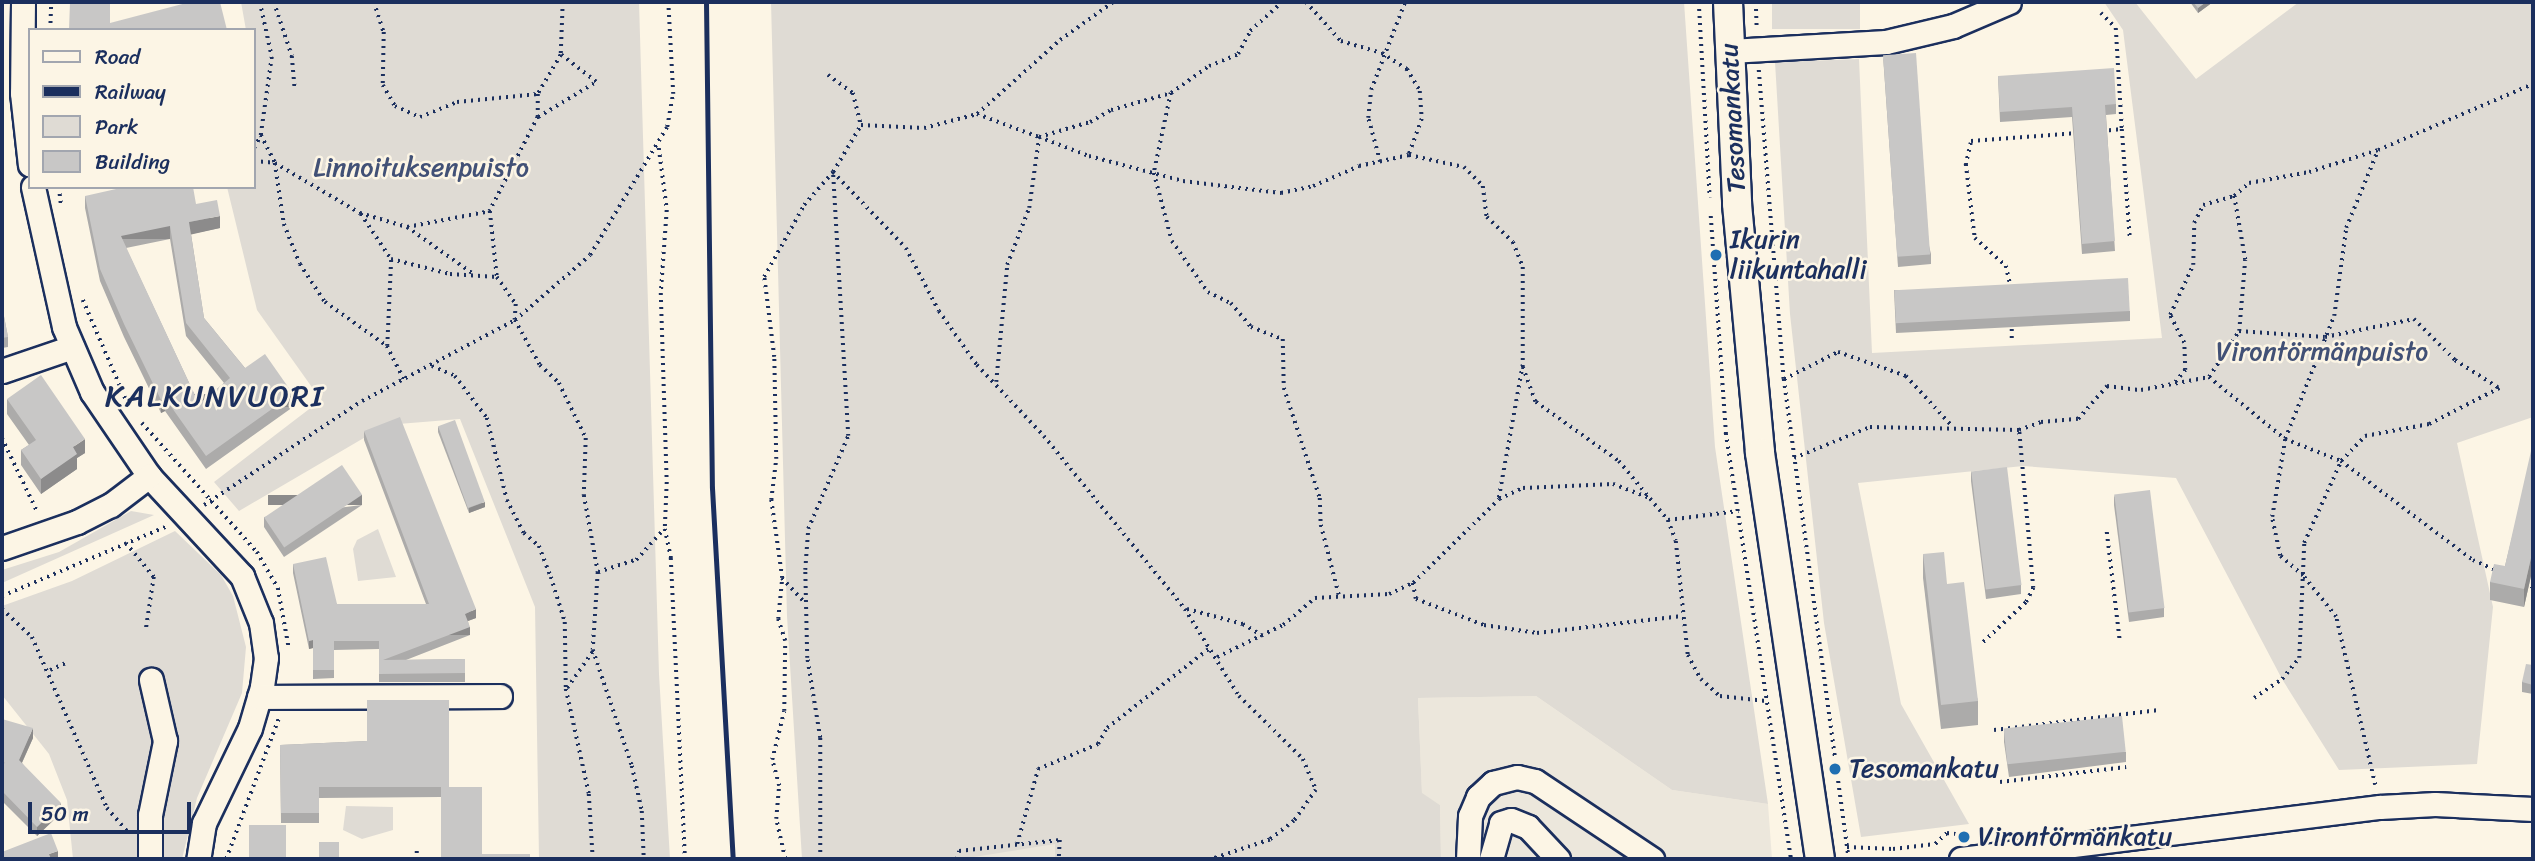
<!DOCTYPE html>
<html>
<head>
<meta charset="utf-8">
<style>
	body { margin:0 }
	#map { position:relative; width:2535px; height:861px; overflow:hidden; background:#fcf5e5; font-family:Sriracha,sans-serif }
	div>[style] { position:absolute }
	.built>* { inset:0; background:#ece7dc }
	.green>* { inset:0; background:#dfdbd4; transform-origin:0 0 }
	.path>* { height:3.5px; margin-top:-1.75px; transform-origin:0; background:repeating-linear-gradient(90deg,#1b2f5e 0 2px,transparent 0 7px) }
	.roads { filter:drop-shadow(2px 0 #1b2f5e) drop-shadow(-2px 0 #1b2f5e) drop-shadow(0 2px #1b2f5e) drop-shadow(0 -2px #1b2f5e) }
	.minor>* { height:23px; margin:-11.5px; padding:0 11.5px; transform-origin:11.5px; border-radius:11.5px; background:#fcf5e5 }
	.major>* { height:28px; margin:-14px; padding:0 14px; transform-origin:14px; border-radius:14px; background:#fcf5e5 }
	.rail>* { height:5px; margin:-2.5px; padding:0 2.5px; transform-origin:2.5px; border-radius:2.5px; background:#1b2f5e }
	.wall>* { inset:0; background:#acabaa }
	.shaded-wall>* { inset:0; background:#8c8b8b; transform-origin:0 0 }
	.building>* { inset:0; background:#c8c7c6; transform-origin:0 0 }
	.dots>* { width:19px; height:19px; translate:-50% -50%; box-sizing:border-box; border:4px solid #fcf5e5; border-radius:50% }
	span { translate:-50% -50%; white-space:nowrap; text-align:center; line-height:1.15; -webkit-text-stroke:5px #fcf5e5; paint-order:stroke }
	.street-label { font-size:26px; color:#1b2f5e }
	.park-label { font-size:26px; color:#425176 }
	.poi-label { font-size:26px; color:#1b2f5e }
	.left { translate:0 -50%; text-align:left }
	.quarter-label { font-size:30px; color:#1b2f5e; letter-spacing:2px }
	.frame { position:absolute; inset:0; border:4px solid #1b2f5e; pointer-events:none }
	.legend { position:absolute; left:28px; top:28px; width:228px; height:161px; box-sizing:border-box; background:#fcf5e5; border:2px solid #a2a6af; margin:0; padding:9px 12px; list-style:none; font-size:21px; color:#1b2f5e }
	.legend li { display:flex; align-items:center; gap:14px; height:35px }
	.legend b { width:35px; border:2px solid #a2a6af }
	.scale { position:absolute; left:28px; top:802px; width:163px; height:32px; box-sizing:border-box; border:4px solid #1b2f5e; border-top:0; padding-left:9px; font-size:21px; line-height:24px; white-space:nowrap; color:#1b2f5e; -webkit-text-stroke:5px #fcf5e5; paint-order:stroke }
</style>
</head>
<body>
<div id="map">
	<div class="built">
		<i style="clip-path:polygon(1536px 696px,1672px 790px,1768px 804px,1772px 859px,1441px 859px,1440px 805px,1422px 794px,1418px 698px)"></i>
		<i style="clip-path:polygon(1055px 843px,1055px 859px,961px 859px,961px 857px)"></i>
	</div>
	<div class="green">
		<i style="clip-path:polygon(241px 2px,639px 2px,659px 674px,670px 859px,539px 859px,535px 607px,460px 419px,386px 425px,239px 511px,214px 482px,321px 400px,257px 310px,227px 187px,254px 187px,254px 30px,246px 30px)"></i>
		<i style="clip-path:polygon(771px 2px,1684px 2px,1715px 447px,1768px 804px,1672px 790px,1536px 696px,1418px 698px,1422px 793px,1440px 805px,1441px 859px,1055px 859px,1055px 844px,961px 859px,802px 859px,787px 616px)"></i>
		<i style="left:1772px;top:2px;width:88px;height:27px"></i>
		<i style="clip-path:polygon(2104px 2px,2135px 2px,2196px 79px,2299px 2px,2533px 2px,2533px 417px,2457px 443px,2493px 607px,2477px 764px,2339px 770px,2282px 679px,2176px 478px,2023px 466px,1858px 483px,1901px 704px,1969px 824px,1861px 837px,1824px 623px,1790px 314px,1775px 62px,1859px 59px,1872px 353px,2162px 338px,2123px 30px)"></i>
		<i style="clip-path:polygon(131px 511px,154px 515px,2px 583px,2px 570px,59px 552px)"></i>
		<i style="clip-path:polygon(378px 529px,396px 577px,358px 581px,353px 549px,357px 540px)"></i>
		<i style="clip-path:polygon(175px 531px,221px 575px,233px 596px,246px 647px,242px 693px,197px 798px,182px 859px,73px 859px,67px 800px,49px 754px,2px 695px,2px 606px,72px 581px)"></i>
		<i style="clip-path:polygon(346px 806px,393px 807px,393px 830px,362px 839px,343px 830px)"></i>
	</div>
	<div class="path">
		<i style="left:260px;top:2px;width:56px;rotate:77.7deg"></i>
		<i style="left:272px;top:57px;width:79px;rotate:98deg"></i>
		<i style="left:261px;top:135px;width:31px;rotate:63deg"></i>
		<i style="left:275px;top:163px;width:62px;rotate:81.6deg"></i>
		<i style="left:284px;top:224px;width:43px;rotate:68.2deg"></i>
		<i style="left:300px;top:264px;width:45px;rotate:56.7deg"></i>
		<i style="left:325px;top:302px;width:76px;rotate:35.4deg"></i>
		<i style="left:387px;top:346px;width:38px;rotate:63deg"></i>
		<i style="left:274px;top:2px;width:57px;rotate:71.6deg"></i>
		<i style="left:292px;top:56px;width:34px;rotate:85deg"></i>
		<i style="left:374px;top:2px;width:32px;rotate:72deg"></i>
		<i style="left:384px;top:32px;width:53px;rotate:91.1deg"></i>
		<i style="left:383px;top:85px;width:24px;rotate:60deg"></i>
		<i style="left:395px;top:106px;width:27px;rotate:24deg"></i>
		<i style="left:420px;top:117px;width:40px;rotate:-22deg"></i>
		<i style="left:457px;top:102px;width:81px;rotate:-5.6deg"></i>
		<i style="left:563px;top:2px;width:53px;rotate:92.2deg"></i>
		<i style="left:561px;top:55px;width:45px;rotate:120.5deg"></i>
		<i style="left:538px;top:94px;width:23px;rotate:90deg"></i>
		<i style="left:538px;top:117px;width:106px;rotate:117.1deg"></i>
		<i style="left:490px;top:211px;width:66px;rotate:83.9deg"></i>
		<i style="left:497px;top:277px;width:33px;rotate:55deg"></i>
		<i style="left:516px;top:304px;width:16px;rotate:94deg"></i>
		<i style="left:515px;top:320px;width:51px;rotate:60.9deg"></i>
		<i style="left:540px;top:365px;width:26px;rotate:43deg"></i>
		<i style="left:559px;top:383px;width:61px;rotate:63.9deg"></i>
		<i style="left:586px;top:438px;width:57px;rotate:92deg"></i>
		<i style="left:584px;top:495px;width:78px;rotate:79.7deg"></i>
		<i style="left:598px;top:572px;width:78px;rotate:93.7deg"></i>
		<i style="left:593px;top:650px;width:122px;rotate:71.4deg"></i>
		<i style="left:632px;top:766px;width:46px;rotate:77.5deg"></i>
		<i style="left:642px;top:811px;width:48px;rotate:87.6deg"></i>
		<i style="left:1306px;top:2px;width:52px;rotate:48.1deg"></i>
		<i style="left:1341px;top:41px;width:43px;rotate:16.3deg"></i>
		<i style="left:1382px;top:53px;width:30px;rotate:33deg"></i>
		<i style="left:1407px;top:69px;width:26px;rotate:59deg"></i>
		<i style="left:1420px;top:91px;width:28px;rotate:86deg"></i>
		<i style="left:1422px;top:119px;width:38px;rotate:110deg"></i>
		<i style="left:1699px;top:2px;width:196px;rotate:86.8deg"></i>
		<i style="left:1756px;top:2px;width:26px;rotate:88deg"></i>
		<i style="left:2101px;top:13px;width:21px;rotate:45deg"></i>
		<i style="left:2116px;top:28px;width:101px;rotate:86.6deg"></i>
		<i style="left:50px;top:30px;width:28px;rotate:-88deg"></i>
		<i style="left:1759px;top:70px;width:310px;rotate:85.4deg"></i>
		<i style="left:1784px;top:379px;width:484px;rotate:82.3deg"></i>
		<i style="left:828px;top:75px;width:31px;rotate:36deg"></i>
		<i style="left:853px;top:93px;width:33px;rotate:76deg"></i>
		<i style="left:1171px;top:93px;width:82px;rotate:102deg"></i>
		<i style="left:1154px;top:173px;width:70px;rotate:75.2deg"></i>
		<i style="left:1172px;top:241px;width:62px;rotate:54.8deg"></i>
		<i style="left:1208px;top:292px;width:25px;rotate:26deg"></i>
		<i style="left:1231px;top:303px;width:31px;rotate:50deg"></i>
		<i style="left:1251px;top:327px;width:34px;rotate:21deg"></i>
		<i style="left:1283px;top:339px;width:49px;rotate:88.8deg"></i>
		<i style="left:1284px;top:388px;width:116px;rotate:71.9deg"></i>
		<i style="left:1320px;top:498px;width:27px;rotate:88deg"></i>
		<i style="left:1321px;top:525px;width:72px;rotate:75.6deg"></i>
		<i style="left:977px;top:114px;width:66px;rotate:20.4deg"></i>
		<i style="left:1039px;top:137px;width:53px;rotate:-16.4deg"></i>
		<i style="left:1090px;top:122px;width:24px;rotate:-30deg"></i>
		<i style="left:1111px;top:110px;width:62px;rotate:-15.8deg"></i>
		<i style="left:1171px;top:93px;width:47px;rotate:-35.4deg"></i>
		<i style="left:1209px;top:66px;width:31px;rotate:-22deg"></i>
		<i style="left:1238px;top:54px;width:26px;rotate:-62deg"></i>
		<i style="left:1250px;top:31px;width:43px;rotate:-42.2deg"></i>
		<i style="left:538px;top:117px;width:68px;rotate:-31.1deg"></i>
		<i style="left:596px;top:82px;width:44px;rotate:-142.4deg"></i>
		<i style="left:2102px;top:131px;width:20px;rotate:-6deg"></i>
		<i style="left:2122px;top:129px;width:109px;rotate:85.8deg"></i>
		<i style="left:254px;top:136px;width:7px;rotate:-8deg"></i>
		<i style="left:1971px;top:141px;width:106px;rotate:-4.3deg"></i>
		<i style="left:1971px;top:143px;width:22px;rotate:103deg"></i>
		<i style="left:1966px;top:164px;width:75px;rotate:83.1deg"></i>
		<i style="left:1975px;top:238px;width:42px;rotate:42.1deg"></i>
		<i style="left:2006px;top:266px;width:22px;rotate:77deg"></i>
		<i style="left:254px;top:148px;width:15px;rotate:-62deg"></i>
		<i style="left:659px;top:148px;width:63px;rotate:82.6deg"></i>
		<i style="left:667px;top:210px;width:83px;rotate:94.1deg"></i>
		<i style="left:661px;top:293px;width:189px;rotate:88.2deg"></i>
		<i style="left:667px;top:482px;width:47px;rotate:92.4deg"></i>
		<i style="left:665px;top:529px;width:30px;rotate:78deg"></i>
		<i style="left:671px;top:558px;width:301px;rotate:87.3deg"></i>
		<i style="left:254px;top:161px;width:21px;rotate:5deg"></i>
		<i style="left:275px;top:163px;width:99px;rotate:30.5deg"></i>
		<i style="left:360px;top:213px;width:49px;rotate:16.6deg"></i>
		<i style="left:407px;top:227px;width:80px;rotate:35.3deg"></i>
		<i style="left:1380px;top:162px;width:46px;rotate:-105.3deg"></i>
		<i style="left:1368px;top:118px;width:28px;rotate:-84deg"></i>
		<i style="left:1371px;top:90px;width:94px;rotate:-68.9deg"></i>
		<i style="left:833px;top:172px;width:105px;rotate:46.2deg"></i>
		<i style="left:906px;top:248px;width:71px;rotate:62.4deg"></i>
		<i style="left:939px;top:311px;width:66px;rotate:54.9deg"></i>
		<i style="left:977px;top:365px;width:98px;rotate:46.7deg"></i>
		<i style="left:1044px;top:436px;width:223px;rotate:50.8deg"></i>
		<i style="left:1185px;top:609px;width:102px;rotate:58.2deg"></i>
		<i style="left:1239px;top:696px;width:90px;rotate:44.5deg"></i>
		<i style="left:1303px;top:759px;width:34px;rotate:67deg"></i>
		<i style="left:1316px;top:790px;width:38px;rotate:125deg"></i>
		<i style="left:1294px;top:821px;width:31px;rotate:142deg"></i>
		<i style="left:1270px;top:840px;width:60px;rotate:161.6deg"></i>
		<i style="left:59px;top:187px;width:17px;rotate:83deg"></i>
		<i style="left:361px;top:214px;width:54px;rotate:56.3deg"></i>
		<i style="left:1711px;top:216px;width:218px;rotate:86deg"></i>
		<i style="left:1726px;top:433px;width:431px;rotate:81.3deg"></i>
		<i style="left:407px;top:227px;width:85px;rotate:-10.9deg"></i>
		<i style="left:83px;top:300px;width:111px;rotate:66.7deg"></i>
		<i style="left:2012px;top:322px;width:17px;rotate:90deg"></i>
		<i style="left:2239px;top:331px;width:71px;rotate:-85.2deg"></i>
		<i style="left:2245px;top:260px;width:65px;rotate:-99.8deg"></i>
		<i style="left:2234px;top:196px;width:20px;rotate:-41deg"></i>
		<i style="left:2249px;top:183px;width:61px;rotate:-10.4deg"></i>
		<i style="left:2309px;top:172px;width:72px;rotate:-17.7deg"></i>
		<i style="left:2378px;top:150px;width:168px;rotate:-23.1deg"></i>
		<i style="left:387px;top:346px;width:87px;rotate:-87.4deg"></i>
		<i style="left:391px;top:259px;width:61px;rotate:14.3deg"></i>
		<i style="left:450px;top:274px;width:47px;rotate:3.7deg"></i>
		<i style="left:432px;top:366px;width:25px;rotate:23deg"></i>
		<i style="left:455px;top:376px;width:53px;rotate:52.7deg"></i>
		<i style="left:487px;top:418px;width:84px;rotate:76.3deg"></i>
		<i style="left:507px;top:500px;width:37px;rotate:63deg"></i>
		<i style="left:524px;top:533px;width:20px;rotate:41deg"></i>
		<i style="left:539px;top:546px;width:33px;rotate:69deg"></i>
		<i style="left:551px;top:577px;width:47px;rotate:72.7deg"></i>
		<i style="left:565px;top:622px;width:67px;rotate:89.1deg"></i>
		<i style="left:566px;top:689px;width:107px;rotate:77.6deg"></i>
		<i style="left:589px;top:794px;width:65px;rotate:86.5deg"></i>
		<i style="left:1523px;top:367px;width:37px;rotate:70deg"></i>
		<i style="left:1536px;top:402px;width:102px;rotate:35.4deg"></i>
		<i style="left:1619px;top:461px;width:77px;rotate:50.3deg"></i>
		<i style="left:1668px;top:520px;width:22px;rotate:69deg"></i>
		<i style="left:1676px;top:541px;width:115px;rotate:84deg"></i>
		<i style="left:1688px;top:655px;width:27px;rotate:62deg"></i>
		<i style="left:1701px;top:679px;width:25px;rotate:42deg"></i>
		<i style="left:1720px;top:696px;width:46px;rotate:6.2deg"></i>
		<i style="left:2209px;top:377px;width:98px;rotate:39.2deg"></i>
		<i style="left:2285px;top:439px;width:60px;rotate:21.4deg"></i>
		<i style="left:2341px;top:461px;width:165px;rotate:36.9deg"></i>
		<i style="left:2473px;top:560px;width:24px;rotate:24deg"></i>
		<i style="left:1784px;top:379px;width:60px;rotate:-26.6deg"></i>
		<i style="left:1838px;top:352px;width:72px;rotate:19.4deg"></i>
		<i style="left:1906px;top:376px;width:68px;rotate:47.4deg"></i>
		<i style="left:996px;top:382px;width:118px;rotate:-84.6deg"></i>
		<i style="left:1007px;top:265px;width:61px;rotate:-68.9deg"></i>
		<i style="left:1029px;top:208px;width:72px;rotate:-82deg"></i>
		<i style="left:1039px;top:137px;width:53px;rotate:20.8deg"></i>
		<i style="left:1089px;top:156px;width:97px;rotate:14.9deg"></i>
		<i style="left:1183px;top:181px;width:99px;rotate:7deg"></i>
		<i style="left:1281px;top:193px;width:33px;rotate:-12deg"></i>
		<i style="left:1313px;top:186px;width:50px;rotate:-23.5deg"></i>
		<i style="left:1359px;top:166px;width:51px;rotate:-12.4deg"></i>
		<i style="left:1409px;top:155px;width:56px;rotate:12.3deg"></i>
		<i style="left:1464px;top:167px;width:27px;rotate:45deg"></i>
		<i style="left:1483px;top:186px;width:31px;rotate:83deg"></i>
		<i style="left:1487px;top:217px;width:36px;rotate:44deg"></i>
		<i style="left:1513px;top:242px;width:27px;rotate:68deg"></i>
		<i style="left:1523px;top:267px;width:98px;rotate:90deg"></i>
		<i style="left:1523px;top:365px;width:136px;rotate:100.2deg"></i>
		<i style="left:2175px;top:382px;width:16px;rotate:-50deg"></i>
		<i style="left:2185px;top:370px;width:27px;rotate:-92deg"></i>
		<i style="left:2184px;top:343px;width:31px;rotate:-117deg"></i>
		<i style="left:2170px;top:315px;width:55px;rotate:-65.3deg"></i>
		<i style="left:2193px;top:265px;width:42px;rotate:-88.6deg"></i>
		<i style="left:2194px;top:223px;width:20px;rotate:-63deg"></i>
		<i style="left:2203px;top:205px;width:32px;rotate:-16deg"></i>
		<i style="left:142px;top:423px;width:173px;rotate:48.3deg"></i>
		<i style="left:257px;top:552px;width:42px;rotate:59.7deg"></i>
		<i style="left:278px;top:588px;width:61px;rotate:79.6deg"></i>
		<i style="left:2px;top:438px;width:83px;rotate:64.4deg"></i>
		<i style="left:1794px;top:458px;width:82px;rotate:-22.2deg"></i>
		<i style="left:1870px;top:427px;width:149px;rotate:1.2deg"></i>
		<i style="left:2019px;top:430px;width:23px;rotate:-20deg"></i>
		<i style="left:2041px;top:422px;width:37px;rotate:-5deg"></i>
		<i style="left:2078px;top:419px;width:44px;rotate:-48.7deg"></i>
		<i style="left:2107px;top:386px;width:34px;rotate:7deg"></i>
		<i style="left:2141px;top:390px;width:69px;rotate:-10.8deg"></i>
		<i style="left:2209px;top:377px;width:55px;rotate:-56.9deg"></i>
		<i style="left:2239px;top:331px;width:86px;rotate:4deg"></i>
		<i style="left:2325px;top:337px;width:91px;rotate:-11.4deg"></i>
		<i style="left:2414px;top:319px;width:58px;rotate:45deg"></i>
		<i style="left:2455px;top:360px;width:52px;rotate:32.5deg"></i>
		<i style="left:204px;top:505px;width:189px;rotate:-33.4deg"></i>
		<i style="left:362px;top:401px;width:173px;rotate:-27.9deg"></i>
		<i style="left:515px;top:320px;width:99px;rotate:-40.9deg"></i>
		<i style="left:590px;top:255px;width:149px;rotate:-59deg"></i>
		<i style="left:667px;top:127px;width:34px;rotate:-80deg"></i>
		<i style="left:673px;top:94px;width:92px;rotate:-93.1deg"></i>
		<i style="left:1668px;top:520px;width:71px;rotate:-7.3deg"></i>
		<i style="left:2107px;top:532px;width:110px;rotate:83.2deg"></i>
		<i style="left:126px;top:543px;width:44px;rotate:50.5deg"></i>
		<i style="left:154px;top:577px;width:54px;rotate:98.6deg"></i>
		<i style="left:598px;top:572px;width:40px;rotate:-18deg"></i>
		<i style="left:636px;top:560px;width:42px;rotate:-47.9deg"></i>
		<i style="left:782px;top:578px;width:33px;rotate:47deg"></i>
		<i style="left:1413px;top:583px;width:16px;rotate:79deg"></i>
		<i style="left:1416px;top:599px;width:73px;rotate:20.9deg"></i>
		<i style="left:1484px;top:625px;width:54px;rotate:8.6deg"></i>
		<i style="left:1537px;top:633px;width:146px;rotate:-6.7deg"></i>
		<i style="left:2525px;top:583px;width:9px;rotate:27deg"></i>
		<i style="left:2px;top:596px;width:180px;rotate:-22.9deg"></i>
		<i style="left:2px;top:609px;width:41px;rotate:43deg"></i>
		<i style="left:32px;top:637px;width:187px;rotate:66.3deg"></i>
		<i style="left:107px;top:808px;width:32px;rotate:49deg"></i>
		<i style="left:1187px;top:609px;width:58px;rotate:15deg"></i>
		<i style="left:1243px;top:624px;width:23px;rotate:31deg"></i>
		<i style="left:1983px;top:642px;width:59px;rotate:-42.9deg"></i>
		<i style="left:2026px;top:602px;width:16px;rotate:-63deg"></i>
		<i style="left:2033px;top:588px;width:159px;rotate:-95.1deg"></i>
		<i style="left:1217px;top:657px;width:73px;rotate:-25.9deg"></i>
		<i style="left:1283px;top:625px;width:42px;rotate:-40.2deg"></i>
		<i style="left:1315px;top:598px;width:74px;rotate:-3.1deg"></i>
		<i style="left:1389px;top:594px;width:26px;rotate:-25deg"></i>
		<i style="left:1413px;top:583px;width:120px;rotate:-44.3deg"></i>
		<i style="left:1499px;top:499px;width:26px;rotate:-25deg"></i>
		<i style="left:1523px;top:488px;width:90px;rotate:-2.5deg"></i>
		<i style="left:1613px;top:484px;width:39px;rotate:21deg"></i>
		<i style="left:50px;top:670px;width:20px;rotate:-24deg"></i>
		<i style="left:567px;top:688px;width:45px;rotate:-54.9deg"></i>
		<i style="left:2254px;top:698px;width:34px;rotate:-34deg"></i>
		<i style="left:2282px;top:679px;width:27px;rotate:-51deg"></i>
		<i style="left:2299px;top:658px;width:115px;rotate:-87.5deg"></i>
		<i style="left:2304px;top:543px;width:90px;rotate:-65.7deg"></i>
		<i style="left:2341px;top:461px;width:35px;rotate:-46deg"></i>
		<i style="left:2365px;top:436px;width:65px;rotate:-10.6deg"></i>
		<i style="left:2429px;top:424px;width:79px;rotate:-27.2deg"></i>
		<i style="left:1994px;top:730px;width:166px;rotate:-6.9deg"></i>
		<i style="left:2000px;top:782px;width:127px;rotate:-6.8deg"></i>
		<i style="left:2375px;top:785px;width:172px;rotate:-103.1deg"></i>
		<i style="left:2336px;top:617px;width:53px;rotate:-128.8deg"></i>
		<i style="left:2303px;top:576px;width:30px;rotate:-139deg"></i>
		<i style="left:2280px;top:556px;width:40px;rotate:-102deg"></i>
		<i style="left:2272px;top:517px;width:79px;rotate:-80.5deg"></i>
		<i style="left:2285px;top:439px;width:132px;rotate:-68.3deg"></i>
		<i style="left:2334px;top:316px;width:89px;rotate:-82.2deg"></i>
		<i style="left:2346px;top:228px;width:84px;rotate:-67.7deg"></i>
		<i style="left:1017px;top:844px;width:78px;rotate:-74.4deg"></i>
		<i style="left:1038px;top:769px;width:65px;rotate:-22.6deg"></i>
		<i style="left:1098px;top:744px;width:18px;rotate:-61deg"></i>
		<i style="left:1107px;top:728px;width:132px;rotate:-37.9deg"></i>
		<i style="left:1847px;top:847px;width:46px;rotate:2.5deg"></i>
		<i style="left:1893px;top:849px;width:42px;rotate:-6.8deg"></i>
		<i style="left:1935px;top:844px;width:16px;rotate:-43deg"></i>
		<i style="left:1947px;top:833px;width:25px;rotate:7deg"></i>
		<i style="left:417px;top:851px;width:8px;rotate:90deg"></i>
		<i style="left:226px;top:859px;width:152px;rotate:-69.5deg"></i>
		<i style="left:785px;top:859px;width:41px;rotate:-102.7deg"></i>
		<i style="left:776px;top:819px;width:33px;rotate:-85deg"></i>
		<i style="left:779px;top:786px;width:27px;rotate:-105deg"></i>
		<i style="left:772px;top:760px;width:50px;rotate:-76.2deg"></i>
		<i style="left:784px;top:711px;width:70px;rotate:-89.2deg"></i>
		<i style="left:785px;top:641px;width:23px;rotate:-108deg"></i>
		<i style="left:778px;top:619px;width:41px;rotate:-84.4deg"></i>
		<i style="left:782px;top:578px;width:79px;rotate:-98deg"></i>
		<i style="left:771px;top:500px;width:41px;rotate:-83deg"></i>
		<i style="left:776px;top:459px;width:102px;rotate:-91.1deg"></i>
		<i style="left:774px;top:357px;width:81px;rotate:-97.1deg"></i>
		<i style="left:764px;top:277px;width:82px;rotate:-60.9deg"></i>
		<i style="left:804px;top:205px;width:44px;rotate:-48.7deg"></i>
		<i style="left:833px;top:172px;width:55px;rotate:-59.2deg"></i>
		<i style="left:861px;top:125px;width:63px;rotate:2.7deg"></i>
		<i style="left:924px;top:128px;width:55px;rotate:-14.8deg"></i>
		<i style="left:977px;top:114px;width:111px;rotate:-41.7deg"></i>
		<i style="left:1060px;top:40px;width:65px;rotate:-35.6deg"></i>
		<i style="left:820px;top:859px;width:121px;rotate:-90deg"></i>
		<i style="left:820px;top:738px;width:81px;rotate:-99.2deg"></i>
		<i style="left:807px;top:658px;width:88px;rotate:-91.3deg"></i>
		<i style="left:805px;top:570px;width:41px;rotate:-85.8deg"></i>
		<i style="left:808px;top:529px;width:101px;rotate:-66.7deg"></i>
		<i style="left:848px;top:436px;width:264px;rotate:-93.3deg"></i>
		<i style="left:957px;top:859px;width:8px;rotate:-76deg"></i>
		<i style="left:959px;top:851px;width:102px;rotate:-6.2deg"></i>
		<i style="left:1060px;top:840px;width:19px;rotate:93deg"></i>
	</div>
	<div class="roads">
		<div class="minor">
			<i style="left:23px;top:2px;width:91px;rotate:90.6deg"></i>
			<i style="left:22px;top:93px;width:72px;rotate:83.7deg"></i>
			<i style="left:1730px;top:51px;width:156px;rotate:-3.3deg"></i>
			<i style="left:1886px;top:42px;width:69px;rotate:-13.4deg"></i>
			<i style="left:1953px;top:26px;width:61px;rotate:-23.2deg"></i>
			<i style="left:33px;top:187px;width:143px;rotate:77.5deg"></i>
			<i style="left:64px;top:327px;width:71px;rotate:66.7deg"></i>
			<i style="left:92px;top:392px;width:102px;rotate:55.8deg"></i>
			<i style="left:149px;top:476px;width:137px;rotate:47.1deg"></i>
			<i style="left:242px;top:576px;width:51px;rotate:68deg"></i>
			<i style="left:261px;top:623px;width:35px;rotate:82deg"></i>
			<i style="left:266px;top:658px;width:29px;rotate:98deg"></i>
			<i style="left:262px;top:687px;width:43px;rotate:106.3deg"></i>
			<i style="left:250px;top:728px;width:106px;rotate:115.8deg"></i>
			<i style="left:204px;top:823px;width:36px;rotate:99deg"></i>
			<i style="left:2px;top:371px;width:74px;rotate:-18.9deg"></i>
			<i style="left:2px;top:548px;width:79px;rotate:-19.1deg"></i>
			<i style="left:77px;top:522px;width:38px;rotate:-27deg"></i>
			<i style="left:111px;top:505px;width:48px;rotate:-37.3deg"></i>
			<i style="left:259px;top:697px;width:241px;rotate:-0.2deg"></i>
			<i style="left:150px;top:859px;width:44px;rotate:-90deg"></i>
			<i style="left:150px;top:815px;width:76px;rotate:-78.5deg"></i>
			<i style="left:165px;top:741px;width:63px;rotate:-102.9deg"></i>
			<i style="left:1468px;top:859px;width:43px;rotate:-87.3deg"></i>
			<i style="left:1470px;top:816px;width:21px;rotate:-67deg"></i>
			<i style="left:1478px;top:797px;width:21px;rotate:-43deg"></i>
			<i style="left:1493px;top:783px;width:25px;rotate:-14deg"></i>
			<i style="left:1517px;top:777px;width:18px;rotate:13deg"></i>
			<i style="left:1535px;top:781px;width:141px;rotate:33.7deg"></i>
			<i style="left:1491px;top:859px;width:37px;rotate:-74deg"></i>
			<i style="left:1501px;top:823px;width:10px;rotate:-17deg"></i>
			<i style="left:1511px;top:820px;width:18px;rotate:22deg"></i>
			<i style="left:1528px;top:827px;width:44px;rotate:46.8deg"></i>
			<i style="left:1961px;top:859px;width:422px;rotate:-7.1deg"></i>
			<i style="left:2380px;top:807px;width:55px;rotate:-3.1deg"></i>
			<i style="left:2435px;top:804px;width:98px;rotate:2.9deg"></i>
		</div>
		<div class="major">
			<i style="left:1728px;top:2px;width:202px;rotate:87.4deg"></i>
			<i style="left:1737px;top:204px;width:250px;rotate:84.7deg"></i>
			<i style="left:1760px;top:453px;width:410px;rotate:81.6deg"></i>
		</div>
	</div>
	<div class="rail">
		<i style="left:706px;top:2px;width:486px;rotate:89.3deg"></i>
		<i style="left:712px;top:488px;width:372px;rotate:86.8deg"></i>
	</div>
	<div class="wall">
		<i style="clip-path:polygon(2190px 2px,2213px 2px,2198px 13px)"></i>
		<i style="clip-path:polygon(1883px 56px,1931px 254px,1931px 264px,1898px 267px)"></i>
		<i style="clip-path:polygon(1998px 76px,2116px 104px,2116px 114px,2106px 115px,2115px 251px,2082px 254px,2072px 117px,2000px 122px)"></i>
		<i style="clip-path:polygon(evenodd,85px 196px,196px 204px,220px 228px,191px 234px,204px 318px,245px 368px,293px 407px,206px 469px,165px 411px,161px 413px,124px 337px,100px 281px,85px 208px,85px 196px,170px 239px,186px 336px,224px 383px,199px 404px,126px 248px,170px 239px)"></i>
		<i style="clip-path:polygon(1894px 290px,2130px 311px,2130px 321px,1896px 333px)"></i>
		<i style="clip-path:polygon(2px 306px,8px 337px,8px 347px,2px 348px)"></i>
		<i style="clip-path:polygon(7px 399px,85px 453px,77px 458px,77px 469px,41px 494px,21px 465px,21px 450px,29px 445px,7px 414px)"></i>
		<i style="clip-path:polygon(438px 426px,485px 507px,469px 513px,438px 432px)"></i>
		<i style="clip-path:polygon(364px 431px,476px 618px,468px 621px,470px 635px,406px 660px,465px 659px,465px 682px,379px 682px,379px 649px,334px 650px,334px 678px,313px 679px,313px 648px,309px 649px,293px 573px,293px 564px,337px 604px,426px 604px,364px 440px)"></i>
		<i style="clip-path:polygon(2533px 452px,2533px 567px,2524px 607px,2490px 600px,2490px 582px,2505px 566px)"></i>
		<i style="clip-path:polygon(1971px 471px,2021px 585px,2021px 594px,1986px 599px,1971px 481px)"></i>
		<i style="clip-path:polygon(2114px 495px,2164px 608px,2164px 617px,2129px 622px,2114px 505px)"></i>
		<i style="clip-path:polygon(362px 505px,284px 557px,264px 527px,264px 517px)"></i>
		<i style="clip-path:polygon(1923px 554px,1947px 584px,1978px 701px,1978px 725px,1941px 729px,1923px 578px)"></i>
		<i style="clip-path:polygon(2533px 665px,2533px 694px,2522px 692px,2522px 682px)"></i>
		<i style="clip-path:polygon(449px 700px,441px 859px,441px 797px,319px 798px,319px 823px,281px 823px,280px 745px,367px 741px)"></i>
		<i style="clip-path:polygon(2px 719px,33px 738px,22px 763px,61px 813px,37px 836px,2px 801px)"></i>
		<i style="clip-path:polygon(2004px 732px,2126px 752px,2126px 762px,2009px 777px,2004px 742px)"></i>
	</div>
	<div class="shaded-wall">
		<i style="clip-path:polygon(2206px 2px,2213px 2px,2198px 13px,2198px 8px)"></i>
		<i style="clip-path:polygon(220px 216px,220px 228px,189px 235px,189px 222px)"></i>
		<i style="left:170px;top:226px;width:13px;height:50px;rotate:90deg"></i>
		<i style="left:2px;top:292px;width:2px;height:10px"></i>
		<i style="left:293px;top:394px;width:13px;height:107px;rotate:90deg"></i>
		<i style="clip-path:polygon(165px 398px,165px 411px,161px 413px,161px 400px)"></i>
		<i style="clip-path:polygon(85px 439px,85px 453px,77px 458px,77px 469px,41px 494px,41px 479px,73px 447px)"></i>
		<i style="left:362px;top:495px;width:10px;height:94px;rotate:90deg"></i>
		<i style="clip-path:polygon(485px 502px,485px 507px,469px 513px,469px 508px)"></i>
		<i style="clip-path:polygon(2533px 549px,2533px 567px,2524px 607px,2524px 589px)"></i>
		<i style="clip-path:polygon(476px 609px,476px 618px,465px 622px,465px 614px)"></i>
		<i style="left:470px;top:627px;width:8px;height:93px;rotate:90deg"></i>
		<i style="clip-path:polygon(313px 640px,313px 648px,309px 649px,309px 641px)"></i>
		<i style="clip-path:polygon(33px 728px,33px 738px,19px 769px,19px 760px)"></i>
		<i style="clip-path:polygon(61px 803px,61px 813px,37px 836px,37px 827px)"></i>
		<i style="clip-path:polygon(58px 851px,58px 859px,49px 859px,49px 854px)"></i>
	</div>
	<div class="building">
		<i style="clip-path:polygon(70px 2px,110px 2px,110px 23px,190px 2px,220px 2px,227px 30px,69px 30px)"></i>
		<i style="clip-path:polygon(2193px 2px,2206px 2px,2198px 8px)"></i>
		<i style="left:1916px;top:53px;width:202px;height:33px;rotate:86deg"></i>
		<i style="clip-path:polygon(2114px 68px,2116px 104px,2105px 105px,2115px 241px,2082px 244px,2072px 107px,2000px 112px,1998px 76px)"></i>
		<i style="clip-path:polygon(evenodd,125px 187px,193px 187px,196px 204px,217px 200px,220px 216px,189px 222px,204px 318px,245px 368px,265px 354px,293px 394px,206px 456px,165px 398px,161px 400px,124px 324px,100px 269px,85px 196px,125px 187px,170px 226px,186px 323px,230px 378px,199px 404px,121px 236px,170px 226px)"></i>
		<i style="left:2128px;top:278px;width:33px;height:234px;rotate:87deg"></i>
		<i style="clip-path:polygon(2px 306px,8px 337px,2px 338px)"></i>
		<i style="clip-path:polygon(41px 375px,85px 439px,73px 447px,77px 454px,41px 479px,21px 450px,36px 440px,7px 399px)"></i>
		<i style="clip-path:polygon(400px 417px,476px 609px,465px 614px,470px 627px,383px 660px,465px 659px,465px 673px,379px 674px,379px 641px,334px 641px,334px 670px,313px 670px,313px 640px,309px 641px,293px 564px,326px 557px,337px 604px,429px 604px,364px 431px)"></i>
		<i style="left:455px;top:420px;width:87px;height:18px;rotate:70deg"></i>
		<i style="clip-path:polygon(2531px 451px,2533px 452px,2533px 549px,2524px 589px,2490px 582px,2494px 564px,2505px 566px)"></i>
		<i style="left:342px;top:465px;width:36px;height:94px;rotate:56deg"></i>
		<i style="left:2007px;top:467px;width:119px;height:36px;rotate:83deg"></i>
		<i style="left:2150px;top:490px;width:119px;height:36px;rotate:83deg"></i>
		<i style="clip-path:polygon(1944px 552px,1947px 584px,1964px 582px,1978px 701px,1941px 705px,1923px 554px)"></i>
		<i style="clip-path:polygon(2526px 664px,2533px 665px,2533px 685px,2522px 682px)"></i>
		<i style="clip-path:polygon(367px 700px,449px 700px,449px 787px,319px 787px,319px 813px,281px 813px,280px 745px,367px 741px)"></i>
		<i style="left:2122px;top:716px;width:36px;height:119px;rotate:84deg"></i>
		<i style="clip-path:polygon(2px 719px,33px 728px,19px 760px,61px 803px,37px 827px,2px 791px,2px 764px,5px 763px,2px 761px)"></i>
		<i style="clip-path:polygon(441px 787px,482px 787px,482px 854px,530px 854px,530px 859px,441px 859px)"></i>
		<i style="left:249px;top:825px;width:37px;height:34px"></i>
		<i style="clip-path:polygon(51px 833px,58px 851px,49px 854px,51px 859px,2px 859px,2px 852px)"></i>
		<i style="left:319px;top:842px;width:20px;height:17px"></i>
	</div>
	<div class="dots">
		<i style="left:1716px;top:255px;background:#1f6fb2"></i>
		<i style="left:1835px;top:769px;background:#1f6fb2"></i>
		<i style="left:1964px;top:837px;background:#1f6fb2"></i>
	</div>
	<div class="street-label">
		<span style="left:1733px;top:118px;rotate:-93deg">Tesomankatu</span>
	</div>
	<div class="park-label">
		<span style="left:421px;top:168px">Linnoituksenpuisto</span>
		<span style="left:2322px;top:352px">Virontörmänpuisto</span>
	</div>
	<div class="poi-label">
		<span class="left" style="left:1730px;top:255px">Ikurin<br>liikuntahalli</span>
		<span class="left" style="left:1849px;top:769px">Tesomankatu</span>
		<span class="left" style="left:1978px;top:837px">Virontörmänkatu</span>
	</div>
	<div class="quarter-label">
		<span style="left:215px;top:396px">KALKUNVUORI</span>
	</div>
	<div class="frame"></div>
	<ul class="legend">
	<li><b style="height:9px;background:#fcf5e5"></b>Road</li>
	<li><b style="height:9px;background:#1b2f5e"></b>Railway</li>
	<li><b style="height:19px;background:#dfdbd4"></b>Park</li>
	<li><b style="height:19px;background:#c8c7c6"></b>Building</li>
	</ul>
	<div class="scale">50 m</div>
</div>
</body>
</html>
